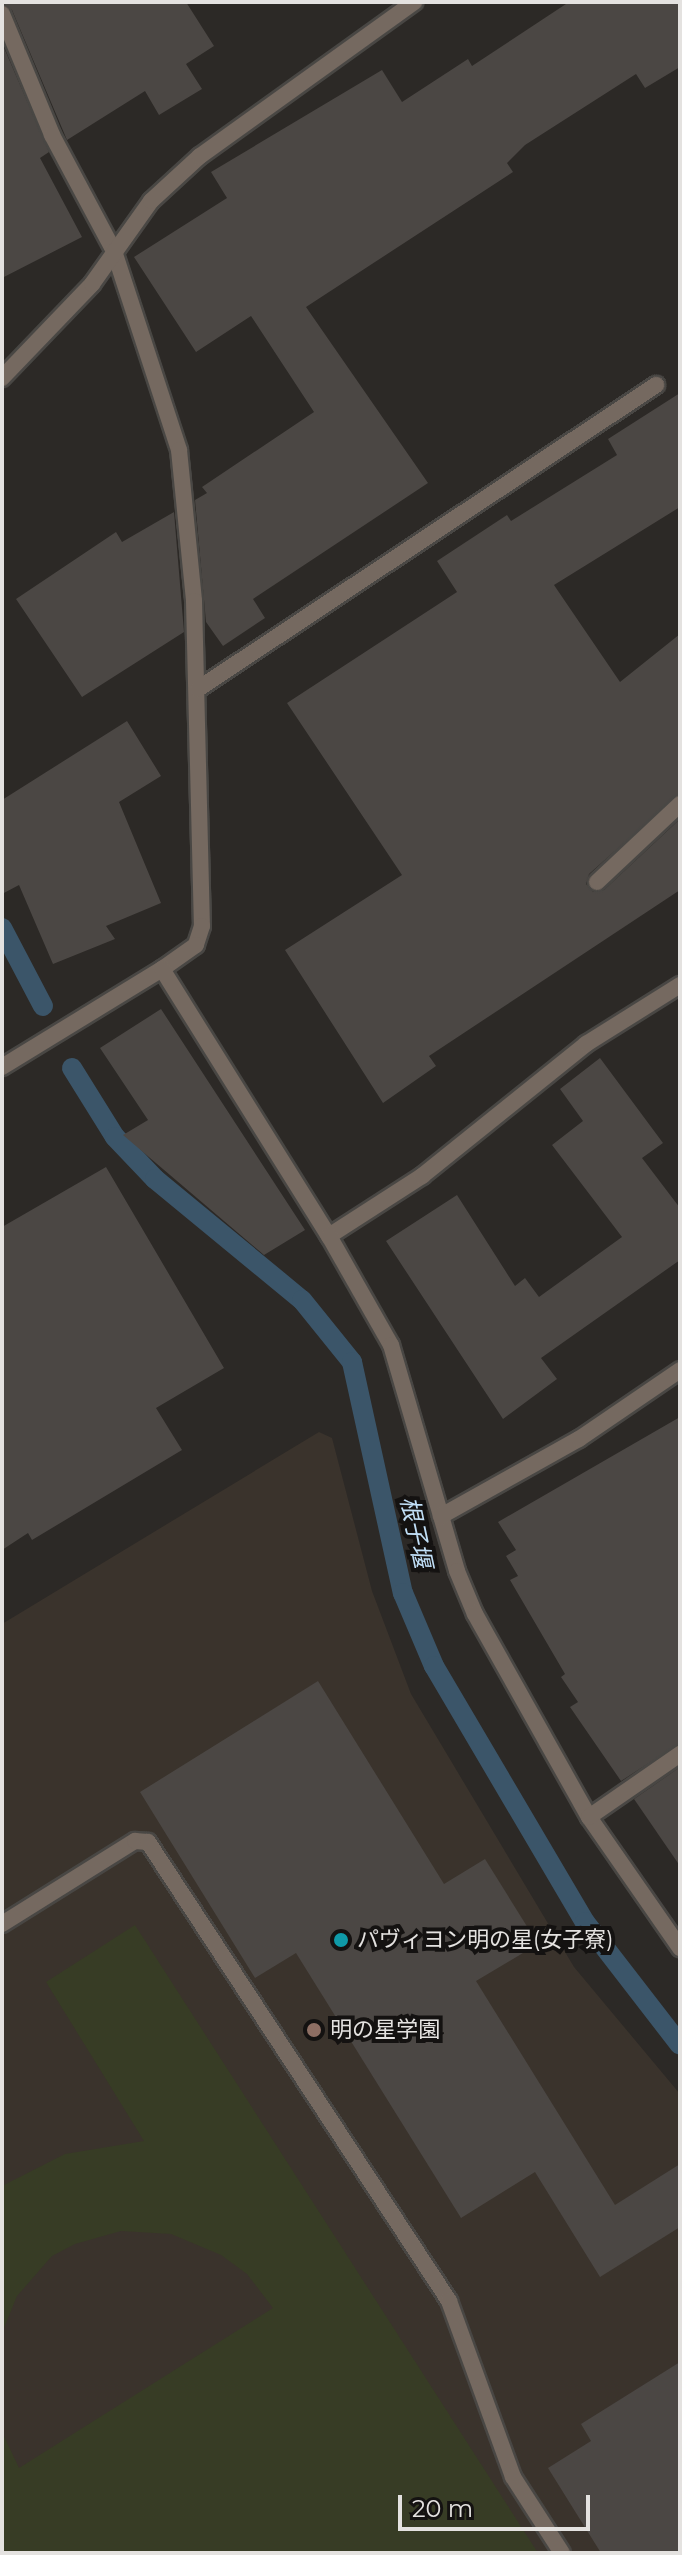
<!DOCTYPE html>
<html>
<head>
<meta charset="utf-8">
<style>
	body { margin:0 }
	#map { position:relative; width:682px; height:2555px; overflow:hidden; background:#2c2926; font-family:Montserrat,"Noto Sans JP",sans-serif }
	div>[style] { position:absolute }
	.built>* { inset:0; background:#3a332c }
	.green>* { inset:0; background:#373c25 }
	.stream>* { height:20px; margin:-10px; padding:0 10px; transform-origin:10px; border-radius:10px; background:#3b5569 }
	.building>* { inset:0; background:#4b4744 }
	.roads { filter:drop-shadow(2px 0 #494744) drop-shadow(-2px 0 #494744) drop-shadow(0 2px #494744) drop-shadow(0 -2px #494744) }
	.lane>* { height:16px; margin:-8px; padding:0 8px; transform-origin:8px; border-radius:8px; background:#756960 }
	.street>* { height:16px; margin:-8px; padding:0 8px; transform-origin:8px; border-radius:8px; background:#756960 }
	.dots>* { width:22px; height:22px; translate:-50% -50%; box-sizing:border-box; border:4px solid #141211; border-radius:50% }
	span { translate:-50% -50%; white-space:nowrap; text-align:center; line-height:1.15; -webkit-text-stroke:8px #141211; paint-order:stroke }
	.poi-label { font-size:22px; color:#e4e2e0 }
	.left { translate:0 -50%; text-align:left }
	.water-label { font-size:24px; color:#c1dff7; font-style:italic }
	.frame { position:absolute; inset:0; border:4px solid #e4e2e0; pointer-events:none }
	.scale { position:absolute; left:398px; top:2495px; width:192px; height:36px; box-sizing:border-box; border:4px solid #e4e2e0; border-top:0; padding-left:10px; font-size:24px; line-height:28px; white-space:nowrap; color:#e4e2e0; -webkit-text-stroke:6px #141211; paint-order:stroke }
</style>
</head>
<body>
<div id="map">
	<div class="built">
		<i style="clip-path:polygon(319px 1432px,332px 1438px,372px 1591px,411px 1694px,574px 1967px,680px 2094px,680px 2553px,2px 2553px,2px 1624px)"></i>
	</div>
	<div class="green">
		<i style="clip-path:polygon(135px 1925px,538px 2553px,2px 2553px,2px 2432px,19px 2468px,273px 2308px,247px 2274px,221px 2255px,171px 2234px,121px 2231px,75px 2244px,52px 2256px,17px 2296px,2px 2333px,2px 2186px,65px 2154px,144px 2141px,46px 1982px)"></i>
	</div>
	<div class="stream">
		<i style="left:2px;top:928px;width:88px;rotate:62.3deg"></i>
		<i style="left:72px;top:1068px;width:81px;rotate:58.1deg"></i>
		<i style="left:115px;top:1137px;width:58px;rotate:46.4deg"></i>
		<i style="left:155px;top:1179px;width:190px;rotate:39.5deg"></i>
		<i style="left:302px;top:1300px;width:80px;rotate:51.1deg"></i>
		<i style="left:352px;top:1362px;width:237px;rotate:77.6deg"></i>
		<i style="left:403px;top:1593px;width:79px;rotate:67deg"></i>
		<i style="left:434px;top:1666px;width:297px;rotate:59.5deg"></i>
		<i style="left:585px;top:1922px;width:155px;rotate:52.3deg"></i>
	</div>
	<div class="building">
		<i style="clip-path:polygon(2px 2px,186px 2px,214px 46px,186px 64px,202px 89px,159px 115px,145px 91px,67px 140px,12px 10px)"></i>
		<i style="clip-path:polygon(569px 2px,680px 2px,680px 67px,645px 88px,636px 74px,525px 145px,507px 163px,513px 172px,306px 307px,428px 483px,253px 599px,265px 618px,223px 646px,206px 622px,195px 500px,207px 493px,202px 487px,314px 412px,251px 316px,196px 352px,134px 257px,227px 198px,211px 172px,382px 70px,402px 102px,468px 59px,472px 66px)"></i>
		<i style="clip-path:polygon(2px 43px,49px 152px,40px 158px,82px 237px,2px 278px)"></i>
		<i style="clip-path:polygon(680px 393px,680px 507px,554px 585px,620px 682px,680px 634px,680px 793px,589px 874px,586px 884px,593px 892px,604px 890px,680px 819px,680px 890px,429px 1056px,436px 1066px,383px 1103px,285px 950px,402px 875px,287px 703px,457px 592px,437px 561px,507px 515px,511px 521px,617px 455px,608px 439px)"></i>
		<i style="clip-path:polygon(174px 512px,184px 632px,82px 697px,16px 599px,116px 532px,122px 542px)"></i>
		<i style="clip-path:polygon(127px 721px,161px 776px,119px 802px,161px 903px,106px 926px,115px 939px,53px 964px,19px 885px,2px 894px,2px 800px)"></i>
		<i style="clip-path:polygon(161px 1009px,305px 1230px,264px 1255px,123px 1135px,148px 1120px,100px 1048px)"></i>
		<i style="clip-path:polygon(600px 1058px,663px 1143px,642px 1158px,680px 1208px,680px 1260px,541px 1358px,557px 1379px,503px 1419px,386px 1241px,457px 1195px,515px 1286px,525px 1278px,539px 1297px,622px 1237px,552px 1145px,583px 1121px,560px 1089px)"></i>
		<i style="clip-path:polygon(106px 1167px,224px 1368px,156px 1408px,182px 1450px,32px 1540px,28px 1533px,2px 1550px,2px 1227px)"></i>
		<i style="clip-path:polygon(680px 1417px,680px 1743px,621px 1781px,570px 1707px,578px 1702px,561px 1677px,565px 1674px,510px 1580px,518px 1576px,506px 1556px,516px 1550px,498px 1522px)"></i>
		<i style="clip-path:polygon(318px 1681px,444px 1884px,485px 1859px,538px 1944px,476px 1981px,615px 2205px,680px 2164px,680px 2227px,600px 2277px,535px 2172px,461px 2218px,296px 1953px,255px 1978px,140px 1792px)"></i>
		<i style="clip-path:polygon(680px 1767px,680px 1866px,634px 1799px)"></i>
		<i style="clip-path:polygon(680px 2362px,680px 2553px,601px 2553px,548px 2468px,591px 2441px,581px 2424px)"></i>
	</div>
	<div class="roads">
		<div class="lane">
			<i style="left:2px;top:14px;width:131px;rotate:67.5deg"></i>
			<i style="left:52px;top:135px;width:132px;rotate:61.9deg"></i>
			<i style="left:114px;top:251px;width:209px;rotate:71.9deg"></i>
			<i style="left:179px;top:450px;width:152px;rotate:84.3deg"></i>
			<i style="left:194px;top:601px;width:325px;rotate:88.6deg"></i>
			<i style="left:202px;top:926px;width:20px;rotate:108deg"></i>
			<i style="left:196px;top:945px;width:42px;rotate:144.8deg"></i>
			<i style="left:198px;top:689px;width:550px;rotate:-33.57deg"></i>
			<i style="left:329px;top:1236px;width:111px;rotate:-32.8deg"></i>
			<i style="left:422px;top:1176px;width:211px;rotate:-38.8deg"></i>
			<i style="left:586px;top:1044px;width:111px;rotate:-32.1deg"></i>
			<i style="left:2px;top:1924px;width:157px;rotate:-32deg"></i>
			<i style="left:135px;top:1841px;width:13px;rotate:4deg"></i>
			<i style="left:148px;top:1842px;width:549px;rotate:56.74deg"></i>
			<i style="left:449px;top:2301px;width:187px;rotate:70deg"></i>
			<i style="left:513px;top:2477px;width:90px;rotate:57.2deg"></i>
		</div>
		<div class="street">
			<i style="left:2px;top:378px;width:130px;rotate:-46.2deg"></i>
			<i style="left:92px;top:284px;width:102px;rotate:-54.6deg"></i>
			<i style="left:151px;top:201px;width:67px;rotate:-42.6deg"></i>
			<i style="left:200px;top:156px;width:264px;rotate:-35.7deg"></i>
			<i style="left:597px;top:882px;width:114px;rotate:-43.2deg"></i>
			<i style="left:2px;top:1067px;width:188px;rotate:-31.5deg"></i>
			<i style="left:162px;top:969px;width:315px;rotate:58deg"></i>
			<i style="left:329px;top:1236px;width:125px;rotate:60.4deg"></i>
			<i style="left:391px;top:1345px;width:235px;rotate:73.7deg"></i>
			<i style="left:457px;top:1571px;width:47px;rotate:67.3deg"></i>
			<i style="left:475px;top:1614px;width:233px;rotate:60.7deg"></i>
			<i style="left:589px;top:1817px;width:160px;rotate:55.2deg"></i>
			<i style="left:441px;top:1516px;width:158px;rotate:-29.2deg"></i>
			<i style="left:579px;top:1439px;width:122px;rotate:-34.3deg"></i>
			<i style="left:589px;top:1817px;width:111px;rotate:-34.7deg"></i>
		</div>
	</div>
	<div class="dots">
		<i style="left:341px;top:1940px;background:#0f9aa8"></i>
		<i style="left:314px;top:2030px;background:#8d6e63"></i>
	</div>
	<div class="poi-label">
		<span class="left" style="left:357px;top:1940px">パヴィヨン明の星(女子寮)</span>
		<span class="left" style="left:330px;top:2030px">明の星学園</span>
	</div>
	<div class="water-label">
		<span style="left:416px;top:1532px;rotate:78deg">根子堰</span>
	</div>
	<div class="frame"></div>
	<div class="scale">20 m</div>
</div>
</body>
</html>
